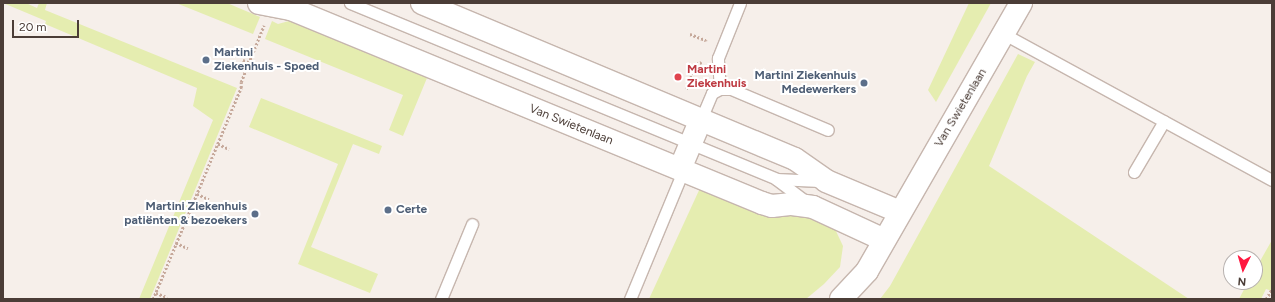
<!DOCTYPE html>
<html>
<head>
<meta charset="utf-8">
<style>
	body { margin:0 }
	#map { position:relative; width:1275px; height:302px; overflow:hidden; background:#f6efea; font-family:Figtree,sans-serif }
	div>[style] { position:absolute }
	.green>* { inset:0; background:#e5edb0 }
	.path>* { height:2.5px; margin-top:-1.25px; transform-origin:0; background:repeating-linear-gradient(90deg,#c6a99b 0 2px,transparent 0 4px) }
	.roads { filter:drop-shadow(1px 0 #c6b6ae) drop-shadow(-1px 0 #c6b6ae) drop-shadow(0 1px #c6b6ae) drop-shadow(0 -1px #c6b6ae) }
	.service>* { height:11px; margin:-5.5px; padding:0 5.5px; transform-origin:5.5px; border-radius:5.5px; background:#fff }
	.minor>* { height:22px; margin:-11px; padding:0 11px; transform-origin:11px; border-radius:11px; background:#fff }
	.tertiary>* { height:22px; margin:-11px; padding:0 11px; transform-origin:11px; border-radius:11px; background:#fff }
	.dots>* { width:11px; height:11px; translate:-50% -50%; box-sizing:border-box; border:2px solid #fff; border-radius:50% }
	span { translate:-50% -50%; white-space:nowrap; text-align:center; line-height:1.15; -webkit-text-stroke:4px #fff; paint-order:stroke }
	.service-label { font-size:12px; color:#4e5e75; font-weight:700 }
	.left { translate:0 -50%; text-align:left }
	.right { translate:-100% -50%; text-align:right }
	.health-label { font-size:12px; color:#be3a42; font-weight:700 }
	.street-label { font-size:12px; color:#4b3d37 }
	.frame { position:absolute; inset:0; border:4px solid #4b3d37; pointer-events:none }
	.north { position:absolute; left:1223px; top:250px; width:40px; height:40px; box-sizing:border-box; background:#fff; border:1px solid #b7b1af; border-radius:50%; rotate:185deg; font-size:11px; font-weight:700; line-height:16px; text-align:center; color:#4b3d37 }
	.north::after { content:''; display:block; margin:auto; width:14px; height:18px; background:#ff183f; clip-path:polygon(50% 0,100% 100%,50% 72%,0 100%) }
	.scale { position:absolute; left:12px; top:20px; width:67px; height:18px; box-sizing:border-box; border:2px solid #4b3d37; border-top:0; padding-left:5px; font-size:12px; line-height:14px; white-space:nowrap; color:#4b3d37; -webkit-text-stroke:3px #fff; paint-order:stroke }
</style>
</head>
<body>
<div id="map">
	<div class="green">
		<i style="clip-path:polygon(3px 3px,26px 3px,37px 8px,39px 3px,47px 3px,45px 10px,237px 88px,150px 299px,139px 299px,213px 120px,193px 106px,197px 88px,45px 24px,46px 21px)"></i>
		<i style="clip-path:polygon(176px 3px,227px 3px,260px 17px,253px 34px)"></i>
		<i style="clip-path:polygon(969px 3px,991px 3px,936px 102px,928px 90px)"></i>
		<i style="clip-path:polygon(272px 21px,278px 24px,289px 21px,427px 78px,403px 136px,389px 130px,403px 95px,265px 39px)"></i>
		<i style="clip-path:polygon(1018px 54px,1035px 62px,1027px 76px,989px 166px,1189px 299px,880px 299px,890px 286px)"></i>
		<i style="clip-path:polygon(261px 98px,382px 146px,379px 154px,353px 144px,311px 247px,378px 274px,370px 293px,298px 264px,338px 164px,249px 127px)"></i>
		<i style="clip-path:polygon(701px 186px,800px 212px,835px 229px,843px 246px,840px 267px,824px 284px,806px 299px,649px 299px)"></i>
		<i style="clip-path:polygon(1272px 240px,1272px 291px,1266px 289px,1261px 299px,1239px 299px,1248px 282px,1255px 282px,1255px 270px)"></i>
	</div>
	<div class="path">
		<i style="left:690px;top:34px;width:17px;rotate:21deg"></i>
		<i style="left:706px;top:40px;width:1px;rotate:90deg"></i>
		<i style="left:243px;top:60px;width:22px;rotate:22deg"></i>
		<i style="left:686px;top:89px;width:27px;rotate:-68deg"></i>
		<i style="left:696px;top:64px;width:6px;rotate:-18deg"></i>
		<i style="left:218px;top:144px;width:12px;rotate:24deg"></i>
		<i style="left:197px;top:194px;width:13px;rotate:23deg"></i>
		<i style="left:176px;top:243px;width:13px;rotate:23deg"></i>
		<i style="left:156px;top:293px;width:12px;rotate:20deg"></i>
		<i style="left:153px;top:299px;width:229px;rotate:-67.4deg"></i>
		<i style="left:241px;top:88px;width:6px;rotate:-90deg"></i>
		<i style="left:241px;top:82px;width:61px;rotate:-68deg"></i>
		<i style="left:1266px;top:299px;width:12px;rotate:-59deg"></i>
	</div>
	<div class="roads">
		<div class="service">
			<i style="left:350px;top:3px;width:461px;rotate:22.4deg"></i>
			<i style="left:776px;top:179px;width:38px;rotate:37deg"></i>
			<i style="left:1004px;top:34px;width:305px;rotate:28.6deg"></i>
			<i style="left:720px;top:89px;width:31px;rotate:-94deg"></i>
			<i style="left:718px;top:58px;width:59px;rotate:-68.2deg"></i>
			<i style="left:701px;top:119px;width:28px;rotate:-67deg"></i>
			<i style="left:712px;top:93px;width:9px;rotate:-27deg"></i>
			<i style="left:720px;top:89px;width:11px"></i>
			<i style="left:731px;top:89px;width:105px;rotate:22.9deg"></i>
			<i style="left:1134px;top:172px;width:59px;rotate:-59.5deg"></i>
			<i style="left:776px;top:179px;width:44px;rotate:2.6deg"></i>
			<i style="left:441px;top:299px;width:81px;rotate:-67.5deg"></i>
			<i style="left:630px;top:299px;width:139px;rotate:-67.5deg"></i>
		</div>
		<div class="minor">
			<i style="left:259px;top:3px;width:33px;rotate:11deg"></i>
			<i style="left:291px;top:9px;width:509px;rotate:22.39deg"></i>
			<i style="left:762px;top:203px;width:10px;rotate:17deg"></i>
			<i style="left:772px;top:206px;width:20px;rotate:-6deg"></i>
			<i style="left:792px;top:204px;width:21px;rotate:8deg"></i>
			<i style="left:813px;top:207px;width:78px;rotate:24.9deg"></i>
			<i style="left:422px;top:3px;width:404px;rotate:22.7deg"></i>
			<i style="left:795px;top:159px;width:38px;rotate:35deg"></i>
			<i style="left:826px;top:181px;width:80px;rotate:22.7deg"></i>
			<i style="left:680px;top:169px;width:54px;rotate:-67.2deg"></i>
		</div>
		<div class="tertiary">
			<i style="left:841px;top:299px;width:38px;rotate:-47deg"></i>
			<i style="left:867px;top:271px;width:309px;rotate:-60.1deg"></i>
		</div>
	</div>
	<div class="dots">
		<i style="left:206px;top:60px;background:#5c6f8a"></i>
		<i style="left:678px;top:77px;background:#e0444e"></i>
		<i style="left:864px;top:83px;background:#5c6f8a"></i>
		<i style="left:388px;top:210px;background:#5c6f8a"></i>
		<i style="left:255px;top:214px;background:#5c6f8a"></i>
	</div>
	<div class="service-label">
		<span class="left" style="left:214px;top:60px">Martini<br>Ziekenhuis - Spoed</span>
		<span class="right" style="left:856px;top:83px">Martini Ziekenhuis<br>Medewerkers</span>
		<span class="right" style="left:247px;top:214px">Martini Ziekenhuis<br>patiënten &amp; bezoekers</span>
		<span class="left" style="left:396px;top:210px">Certe</span>
	</div>
	<div class="health-label">
		<span class="left" style="left:687px;top:77px">Martini<br>Ziekenhuis</span>
	</div>
	<div class="street-label">
		<span style="left:961px;top:108px;rotate:-59deg">Van Swietenlaan</span>
		<span style="left:571px;top:125px;rotate:22deg">Van Swietenlaan</span>
	</div>
	<div class="frame"></div>
	<div class="north">N</div>
	<div class="scale">20 m</div>
</div>
</body>
</html>
